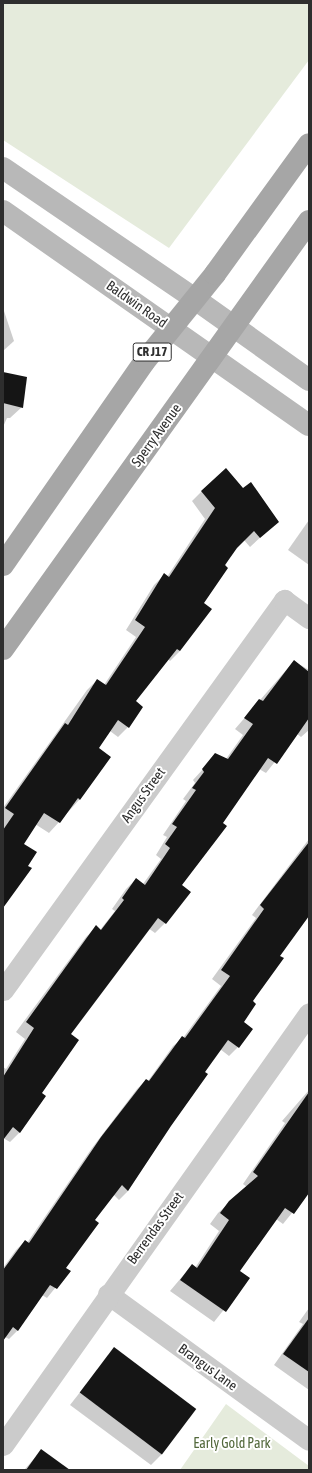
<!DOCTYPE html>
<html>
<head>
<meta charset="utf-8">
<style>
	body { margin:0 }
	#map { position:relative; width:312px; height:1473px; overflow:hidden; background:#fff; font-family:"Asap Condensed",sans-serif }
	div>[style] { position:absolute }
	.green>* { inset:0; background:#e5ebdc }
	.shadow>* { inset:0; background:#0003 }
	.building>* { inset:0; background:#151515; transform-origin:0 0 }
	.minor>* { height:21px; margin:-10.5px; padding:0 10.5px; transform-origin:10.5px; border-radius:10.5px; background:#cbcbcb }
	.secondary>* { height:22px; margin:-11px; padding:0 11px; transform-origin:11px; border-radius:11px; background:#b8b8b8 }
	.primary>* { height:22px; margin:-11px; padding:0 11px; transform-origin:11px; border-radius:11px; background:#a6a6a6 }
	span { translate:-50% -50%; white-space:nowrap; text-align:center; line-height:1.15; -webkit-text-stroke:4px #fff; paint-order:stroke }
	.shield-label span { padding:1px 3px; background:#fff; border:1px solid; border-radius:3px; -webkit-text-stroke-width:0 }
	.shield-label { font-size:13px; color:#2e2e2e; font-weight:700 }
	.street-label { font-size:14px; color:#2e2e2e }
	.park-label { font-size:14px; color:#53693c }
	.frame { position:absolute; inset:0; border:4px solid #2e2e2e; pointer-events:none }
</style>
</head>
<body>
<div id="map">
	<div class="green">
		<i style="clip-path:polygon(3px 3px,309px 3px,309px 60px,169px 248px,3px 140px)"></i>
		<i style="clip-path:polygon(226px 1404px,309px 1466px,309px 1470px,180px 1470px)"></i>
	</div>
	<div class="shadow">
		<i style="clip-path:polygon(3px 308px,14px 341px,3px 351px)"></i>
		<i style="clip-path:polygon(3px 373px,22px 407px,10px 418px,7px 418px,3px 427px)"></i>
		<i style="clip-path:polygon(242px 489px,277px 522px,250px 547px,244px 540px,236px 547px,203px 603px,180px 651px,170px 661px,168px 659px,134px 702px,128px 727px,118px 737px,110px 731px,98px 748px,80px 799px,49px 833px,35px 824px,23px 844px,3px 903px,3px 808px,87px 690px,97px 680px,104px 685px,136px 637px,126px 630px,154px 585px,164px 575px,167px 577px,205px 519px,192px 501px,202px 491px)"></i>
		<i style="clip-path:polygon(309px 520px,309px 565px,288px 550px)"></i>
		<i style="clip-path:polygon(294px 661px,309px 670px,309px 730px,301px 737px,297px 734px,266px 773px,259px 769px,180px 885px,165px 923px,155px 933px,148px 928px,70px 1035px,20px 1132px,10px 1142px,3px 1138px,3px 1067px,6px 1069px,25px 1039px,16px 1032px,86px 937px,96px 927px,100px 930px,115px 911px,112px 909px,126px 889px,136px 879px,143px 884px,161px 859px,156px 855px,167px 837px,163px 835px,186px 801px,183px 799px,195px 783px,193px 780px,216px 755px,226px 759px,243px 735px,235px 729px)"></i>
		<i style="clip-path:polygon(309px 839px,309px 914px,279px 956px,251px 1001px,243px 1023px,238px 1047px,229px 1056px,220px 1049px,128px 1191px,119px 1200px,113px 1194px,94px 1220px,65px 1268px,69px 1271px,47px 1298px,42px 1295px,18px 1330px,9px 1339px,5px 1337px,3px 1339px,3px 1268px,16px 1250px,25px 1241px,27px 1243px,92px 1148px,137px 1089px,146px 1080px,148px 1081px,173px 1046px,183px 1038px,221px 986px,212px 979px,256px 918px,252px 915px)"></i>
		<i style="clip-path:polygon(309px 1090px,309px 1192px,283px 1224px,276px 1219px,238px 1271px,249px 1278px,214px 1322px,170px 1291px,192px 1265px,195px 1268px,219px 1231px,210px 1224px,218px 1213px,247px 1187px,243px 1184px,285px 1123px,282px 1121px)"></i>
		<i style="clip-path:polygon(309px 1308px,309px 1390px,274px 1365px,303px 1324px,299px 1322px)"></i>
		<i style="clip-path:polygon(114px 1349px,162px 1454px,151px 1465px,70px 1405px)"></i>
		<i style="clip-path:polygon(41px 1451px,68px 1470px,24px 1470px)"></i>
	</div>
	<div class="building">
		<i style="clip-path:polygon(3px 372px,27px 377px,23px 408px,3px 403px)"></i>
		<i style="clip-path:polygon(226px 468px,243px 488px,251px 482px,279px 522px,260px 538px,254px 531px,237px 548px,225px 565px,228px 568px,204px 603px,212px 609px,180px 651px,177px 649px,136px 701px,143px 707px,129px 728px,118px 720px,99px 748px,111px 757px,80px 800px,78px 798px,60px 823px,44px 813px,24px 844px,37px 852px,28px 866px,32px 868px,3px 908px,3px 830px,14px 814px,5px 808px,65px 723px,68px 725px,97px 679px,106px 685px,145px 627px,135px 620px,164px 573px,169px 577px,215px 508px,201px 491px)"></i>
		<i style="clip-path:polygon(294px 660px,309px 672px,309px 718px,277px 764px,268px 758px,223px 823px,227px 826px,182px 885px,191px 892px,166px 924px,158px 918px,71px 1034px,79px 1040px,42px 1093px,46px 1096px,20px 1133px,13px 1127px,3px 1140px,3px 1077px,34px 1028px,26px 1022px,96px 925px,101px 930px,124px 900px,122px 898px,136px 878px,145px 885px,170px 848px,165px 844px,177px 827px,172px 824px,196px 790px,192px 788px,204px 772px,202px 769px,215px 753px,228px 759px,253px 724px,244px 718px,259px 699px,263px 701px)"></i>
		<i style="clip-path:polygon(309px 842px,309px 916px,280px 956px,284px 958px,253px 1001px,256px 1004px,244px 1022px,253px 1029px,239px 1048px,228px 1040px,205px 1072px,208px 1074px,171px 1126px,128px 1191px,122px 1185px,95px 1220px,99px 1223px,66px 1268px,71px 1271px,57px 1289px,50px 1285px,18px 1331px,13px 1327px,3px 1341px,3px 1270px,25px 1240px,29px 1243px,101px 1137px,146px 1079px,149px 1081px,182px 1036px,185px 1038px,230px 976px,221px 970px,264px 909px,260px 905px)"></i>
		<i style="clip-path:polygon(309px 1092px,309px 1193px,294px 1214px,285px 1208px,240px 1271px,250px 1278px,226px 1312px,180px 1280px,192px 1264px,197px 1268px,229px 1220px,220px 1213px,229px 1201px,258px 1176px,253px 1172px)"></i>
		<i style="clip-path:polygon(309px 1318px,309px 1372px,283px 1354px)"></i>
		<i style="left:114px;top:1347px;width:103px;height:57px;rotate:37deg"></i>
		<i style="clip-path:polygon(41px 1449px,70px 1470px,26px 1470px)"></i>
	</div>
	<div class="minor">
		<i style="left:3px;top:990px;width:481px;rotate:-54.2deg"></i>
		<i style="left:284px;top:600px;width:31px;rotate:36deg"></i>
		<i style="left:108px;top:1294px;width:248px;rotate:36deg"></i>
		<i style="left:3px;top:1445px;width:529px;rotate:-54.69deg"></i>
	</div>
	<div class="secondary">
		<i style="left:3px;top:168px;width:232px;rotate:34.3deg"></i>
		<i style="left:195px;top:299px;width:140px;rotate:35.4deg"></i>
		<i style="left:3px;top:211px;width:373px;rotate:35deg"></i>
	</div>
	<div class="primary">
		<i style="left:3px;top:565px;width:247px;rotate:-55.2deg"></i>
		<i style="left:144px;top:362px;width:113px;rotate:-51.1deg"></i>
		<i style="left:215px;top:274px;width:160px;rotate:-54.1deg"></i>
		<i style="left:3px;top:649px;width:526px;rotate:-54.44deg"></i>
	</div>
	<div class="shield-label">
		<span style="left:152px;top:352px">CR J17</span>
	</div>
	<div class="street-label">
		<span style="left:137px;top:304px;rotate:35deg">Baldwin Road</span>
		<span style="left:156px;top:435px;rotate:-54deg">Sperry Avenue</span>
		<span style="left:143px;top:795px;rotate:-54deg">Angus Street</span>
		<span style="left:155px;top:1228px;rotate:-54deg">Berrendas Street</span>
		<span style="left:208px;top:1367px;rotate:36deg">Brangus Lane</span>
	</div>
	<div class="park-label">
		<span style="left:232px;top:1443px">Early Gold Park</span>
	</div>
	<div class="frame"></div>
</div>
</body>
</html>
